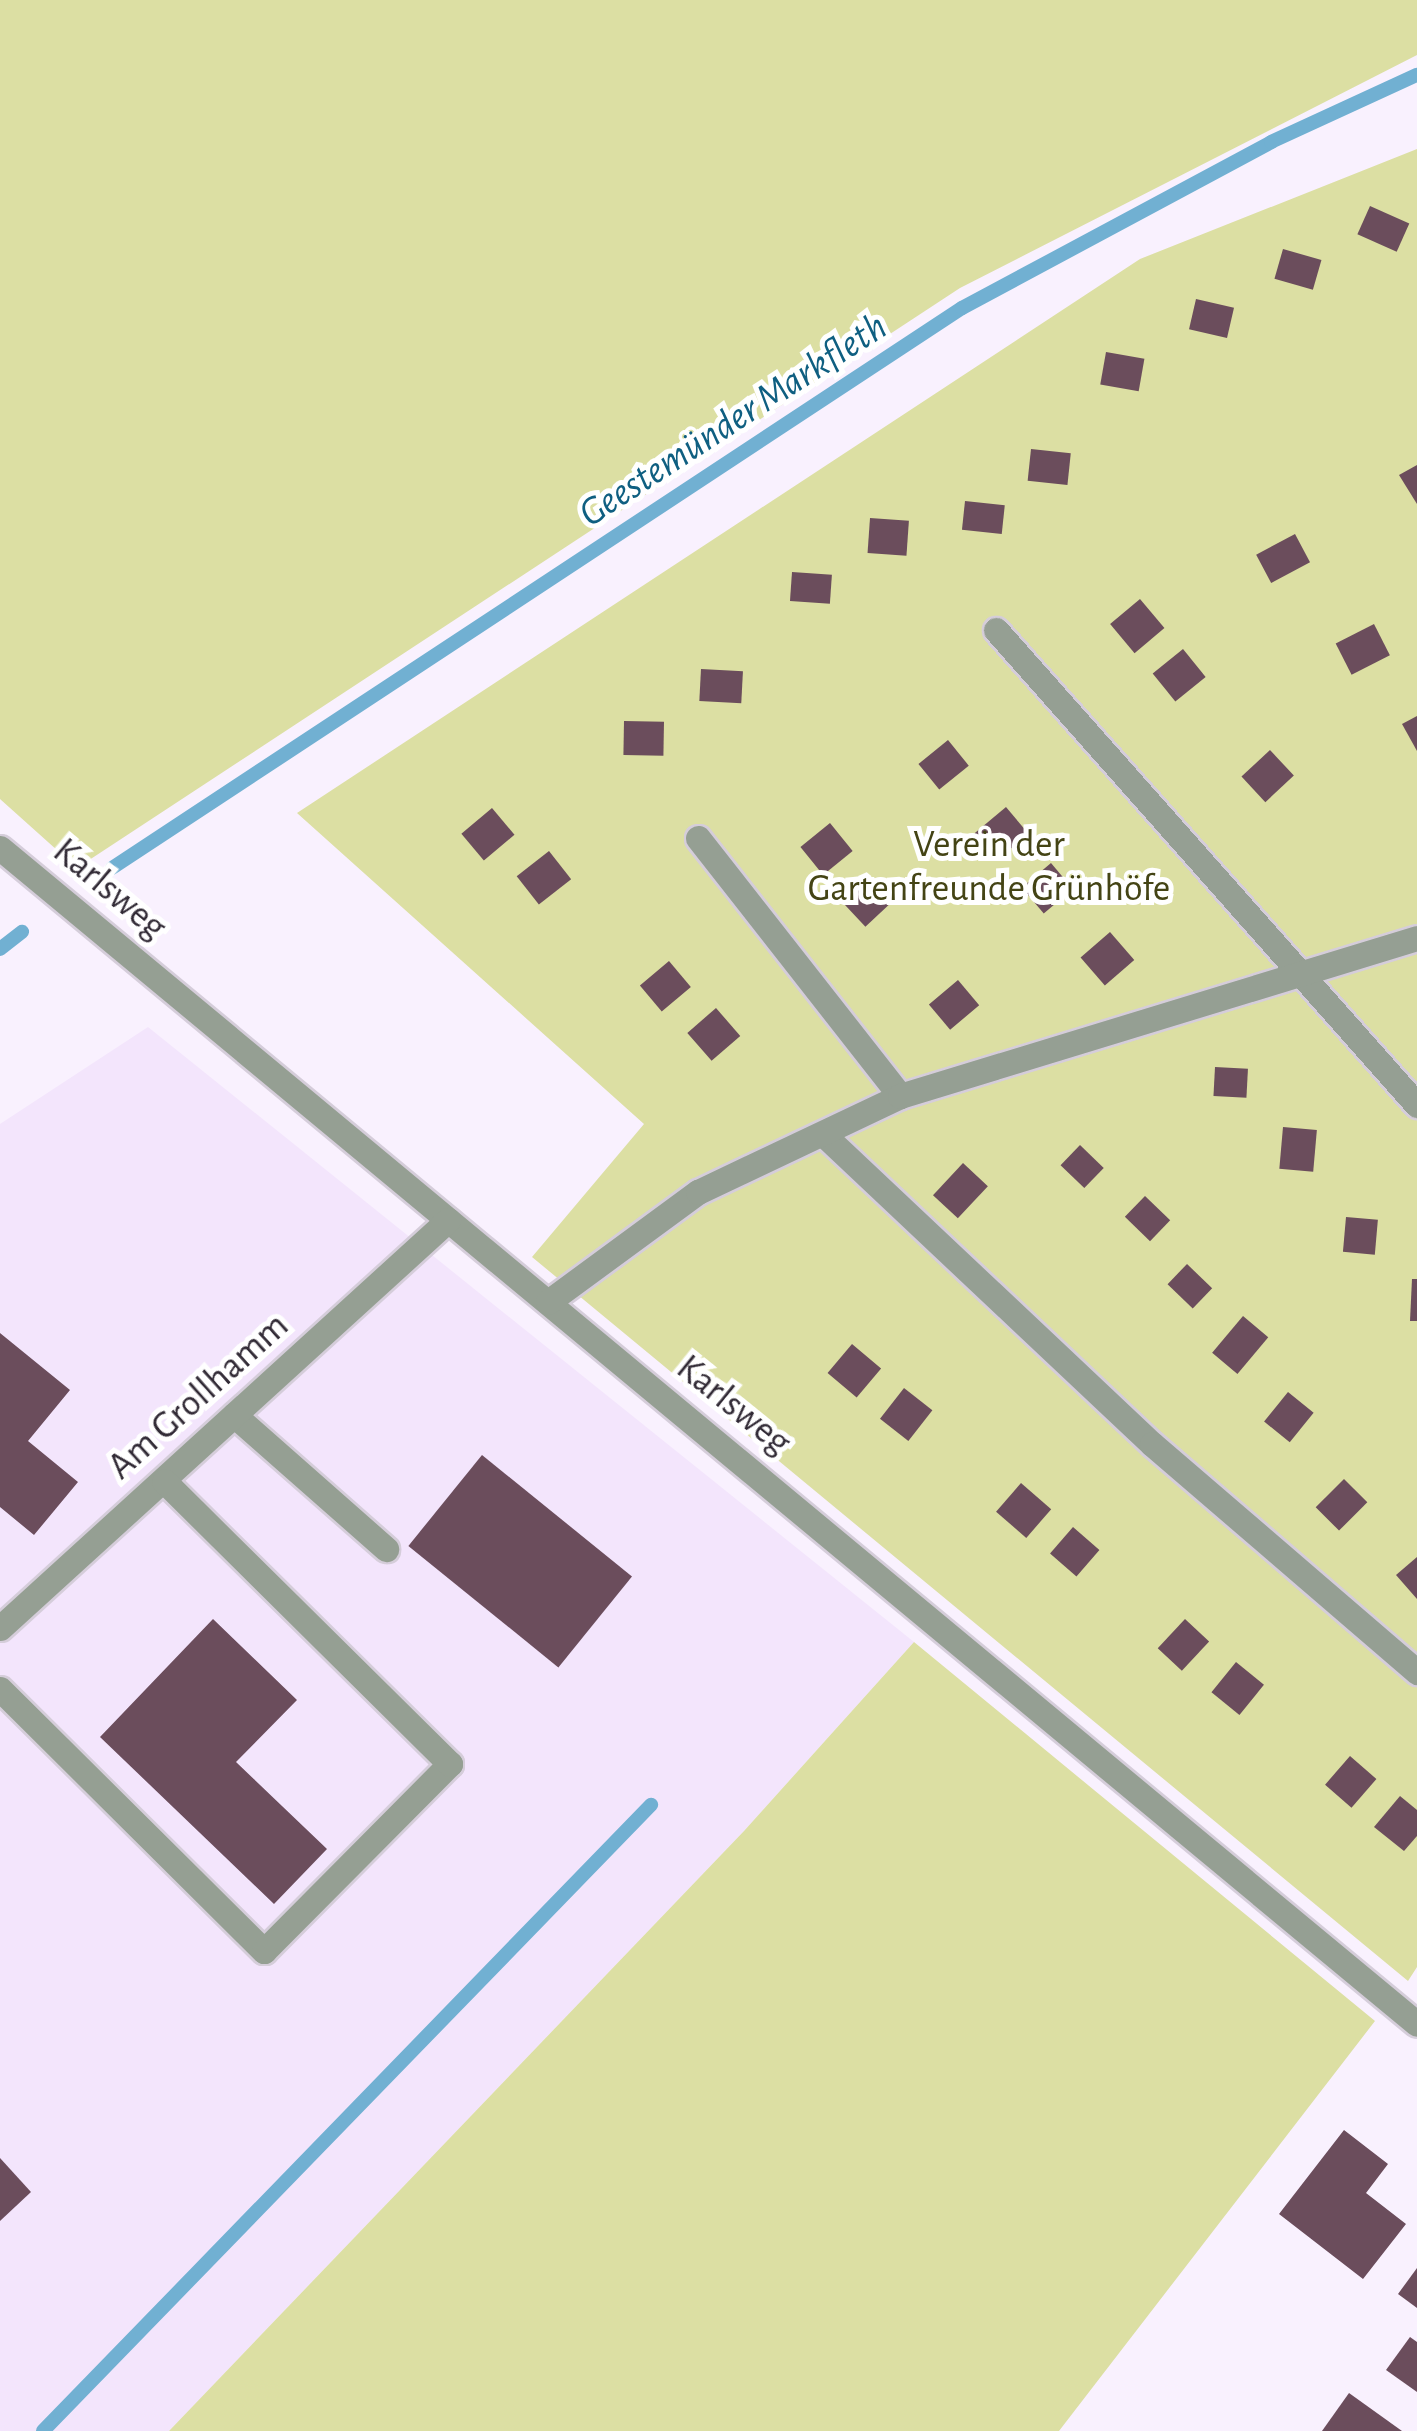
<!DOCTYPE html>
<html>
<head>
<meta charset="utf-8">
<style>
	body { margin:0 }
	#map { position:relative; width:1417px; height:2431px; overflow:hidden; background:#f9f1fe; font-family:"Alegreya Sans",sans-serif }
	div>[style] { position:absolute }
	.built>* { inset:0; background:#f3e5fc }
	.green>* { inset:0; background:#dcdfa3 }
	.stream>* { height:14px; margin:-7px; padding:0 7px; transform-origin:7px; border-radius:7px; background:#71b0d2 }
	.building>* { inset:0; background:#6b4d5c; transform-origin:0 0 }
	.roads { filter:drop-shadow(2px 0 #d5cdda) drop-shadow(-2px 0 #d5cdda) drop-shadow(0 2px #d5cdda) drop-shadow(0 -2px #d5cdda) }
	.minor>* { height:25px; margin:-12.5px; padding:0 12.5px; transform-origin:12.5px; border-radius:12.5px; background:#959f93 }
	span { translate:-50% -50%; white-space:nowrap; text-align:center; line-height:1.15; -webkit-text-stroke:10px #fff; paint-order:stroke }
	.park-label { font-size:38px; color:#444415 }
	.street-label { font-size:38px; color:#312a35 }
	.water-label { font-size:40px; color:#0f5f81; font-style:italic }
</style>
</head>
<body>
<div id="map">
	<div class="built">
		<i style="clip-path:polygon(148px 1027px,914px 1642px,744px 1831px,169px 2431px,0 2431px,0 1124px)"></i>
	</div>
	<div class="green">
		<i style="clip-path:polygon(0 0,1417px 0,1417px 55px,960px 288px,77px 868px,0 799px)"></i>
		<i style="clip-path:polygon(1417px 149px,1417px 1967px,1408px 1981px,532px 1257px,644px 1124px,297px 813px,1140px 259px)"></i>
		<i style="clip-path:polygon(914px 1642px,1375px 2021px,1059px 2431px,169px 2431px,744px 1831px)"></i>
	</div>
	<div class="stream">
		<i style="left:112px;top:868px;width:1018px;rotate:-33.38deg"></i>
		<i style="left:962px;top:308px;width:351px;rotate:-28.2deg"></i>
		<i style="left:1271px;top:142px;width:161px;rotate:-24.7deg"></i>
		<i style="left:0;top:949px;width:28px;rotate:-38deg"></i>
		<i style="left:43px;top:2431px;width:873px;rotate:-45.84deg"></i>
	</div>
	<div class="building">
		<i style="left:1370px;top:206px;width:43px;height:31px;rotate:24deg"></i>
		<i style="left:1283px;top:249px;width:40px;height:31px;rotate:16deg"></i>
		<i style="left:1196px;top:299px;width:39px;height:31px;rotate:13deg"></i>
		<i style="left:1106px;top:352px;width:39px;height:33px;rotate:10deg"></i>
		<i style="left:1031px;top:449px;width:40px;height:32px;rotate:6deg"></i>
		<i style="clip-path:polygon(1417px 465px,1417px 504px,1399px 475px)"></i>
		<i style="left:965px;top:501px;width:40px;height:29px;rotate:6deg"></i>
		<i style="left:870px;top:518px;width:39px;height:35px;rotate:4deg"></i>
		<i style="left:1295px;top:534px;width:32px;height:44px;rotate:62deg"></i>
		<i style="left:792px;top:572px;width:40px;height:29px;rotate:4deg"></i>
		<i style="left:1140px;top:599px;width:38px;height:39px;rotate:50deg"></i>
		<i style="left:1374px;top:624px;width:35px;height:43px;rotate:63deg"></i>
		<i style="left:1183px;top:649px;width:36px;height:39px;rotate:51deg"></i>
		<i style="left:701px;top:669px;width:42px;height:32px;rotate:3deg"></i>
		<i style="clip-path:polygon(1417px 716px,1417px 751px,1402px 724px)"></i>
		<i style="left:624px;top:721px;width:40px;height:34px;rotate:1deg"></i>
		<i style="left:948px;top:740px;width:33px;height:38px;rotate:51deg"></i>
		<i style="left:1270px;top:750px;width:35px;height:39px;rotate:47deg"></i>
		<i style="left:1006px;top:807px;width:35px;height:41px;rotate:50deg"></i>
		<i style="left:492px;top:808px;width:35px;height:40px;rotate:50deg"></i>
		<i style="left:830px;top:823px;width:36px;height:38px;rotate:51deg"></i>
		<i style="left:549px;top:851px;width:36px;height:41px;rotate:52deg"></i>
		<i style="left:1051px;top:863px;width:34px;height:38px;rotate:50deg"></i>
		<i style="left:870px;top:876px;width:34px;height:38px;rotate:47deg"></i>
		<i style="left:1110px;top:932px;width:37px;height:39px;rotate:49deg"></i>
		<i style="left:669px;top:961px;width:34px;height:38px;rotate:50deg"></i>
		<i style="left:958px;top:980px;width:33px;height:38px;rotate:50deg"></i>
		<i style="left:716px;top:1008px;width:37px;height:38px;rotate:49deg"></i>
		<i style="left:1215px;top:1067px;width:33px;height:29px;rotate:3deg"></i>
		<i style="left:1283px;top:1127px;width:34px;height:42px;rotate:5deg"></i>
		<i style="left:1080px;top:1145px;width:33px;height:28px;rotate:44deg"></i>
		<i style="left:963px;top:1163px;width:34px;height:44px;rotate:43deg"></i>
		<i style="left:1145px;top:1196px;width:35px;height:29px;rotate:44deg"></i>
		<i style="left:1346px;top:1217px;width:32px;height:35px;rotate:5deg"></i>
		<i style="left:1187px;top:1264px;width:35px;height:28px;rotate:44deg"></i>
		<i style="clip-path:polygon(1412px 1279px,1417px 1279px,1417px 1321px,1410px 1321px)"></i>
		<i style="left:1243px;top:1316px;width:33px;height:48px;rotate:40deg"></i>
		<i style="clip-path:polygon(0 1333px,70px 1390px,28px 1441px,78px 1482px,34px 1535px,0 1507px)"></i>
		<i style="left:852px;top:1344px;width:38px;height:38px;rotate:40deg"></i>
		<i style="left:904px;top:1388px;width:36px;height:39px;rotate:38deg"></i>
		<i style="left:1288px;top:1392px;width:33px;height:38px;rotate:39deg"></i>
		<i style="left:482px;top:1455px;width:193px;height:117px;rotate:39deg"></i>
		<i style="left:1344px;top:1479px;width:33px;height:40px;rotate:45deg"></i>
		<i style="left:1021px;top:1483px;width:40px;height:38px;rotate:41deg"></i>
		<i style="left:1073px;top:1527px;width:35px;height:35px;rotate:41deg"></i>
		<i style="clip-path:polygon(1417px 1557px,1417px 1599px,1396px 1575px)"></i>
		<i style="clip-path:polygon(213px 1619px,297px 1700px,236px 1762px,327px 1849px,274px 1904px,100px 1737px)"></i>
		<i style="left:1185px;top:1619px;width:33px;height:40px;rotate:43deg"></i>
		<i style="left:1236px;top:1662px;width:36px;height:39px;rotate:39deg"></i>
		<i style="left:1350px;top:1756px;width:35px;height:38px;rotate:41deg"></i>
		<i style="clip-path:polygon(1400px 1796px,1417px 1810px,1417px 1836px,1404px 1851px,1374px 1827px)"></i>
		<i style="clip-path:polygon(1344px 2130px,1388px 2164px,1366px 2193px,1406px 2224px,1363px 2279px,1279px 2214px)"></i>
		<i style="clip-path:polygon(0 2158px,31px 2192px,0 2221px)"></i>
		<i style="clip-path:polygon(1417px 2268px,1417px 2308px,1398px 2294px)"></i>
		<i style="clip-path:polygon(1410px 2337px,1417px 2342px,1417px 2392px,1386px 2370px)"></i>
		<i style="clip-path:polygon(1349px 2393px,1402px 2431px,1322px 2431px)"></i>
	</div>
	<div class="roads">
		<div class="minor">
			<i style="left:996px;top:630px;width:635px;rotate:48.45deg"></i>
			<i style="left:698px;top:838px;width:328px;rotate:51.9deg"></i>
			<i style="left:0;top:848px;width:1841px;rotate:39.69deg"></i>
			<i style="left:823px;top:1134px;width:452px;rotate:43.3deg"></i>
			<i style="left:1152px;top:1444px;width:350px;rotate:40.7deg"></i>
			<i style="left:548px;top:1302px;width:186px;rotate:-36.3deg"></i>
			<i style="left:698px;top:1192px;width:224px;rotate:-25.4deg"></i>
			<i style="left:900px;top:1096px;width:541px;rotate:-16.99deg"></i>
			<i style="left:234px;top:1415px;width:203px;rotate:41.4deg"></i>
			<i style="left:0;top:1628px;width:606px;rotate:-42.32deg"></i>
			<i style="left:0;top:1689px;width:372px;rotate:44.8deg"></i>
			<i style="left:264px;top:1951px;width:264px;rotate:-45.2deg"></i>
			<i style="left:450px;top:1764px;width:402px;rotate:-135.3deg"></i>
		</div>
	</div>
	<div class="park-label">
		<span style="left:989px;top:868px">Verein der<br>Gartenfreunde Grünhöfe</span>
	</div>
	<div class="street-label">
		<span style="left:109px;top:890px;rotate:40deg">Karlsweg</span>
		<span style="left:199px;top:1397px;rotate:-42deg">Am Grollhamm</span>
		<span style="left:733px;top:1406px;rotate:39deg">Karlsweg</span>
	</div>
	<div class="water-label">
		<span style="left:733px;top:420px;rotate:-33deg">Geestemünder Markfleth</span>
	</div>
</div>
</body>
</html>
